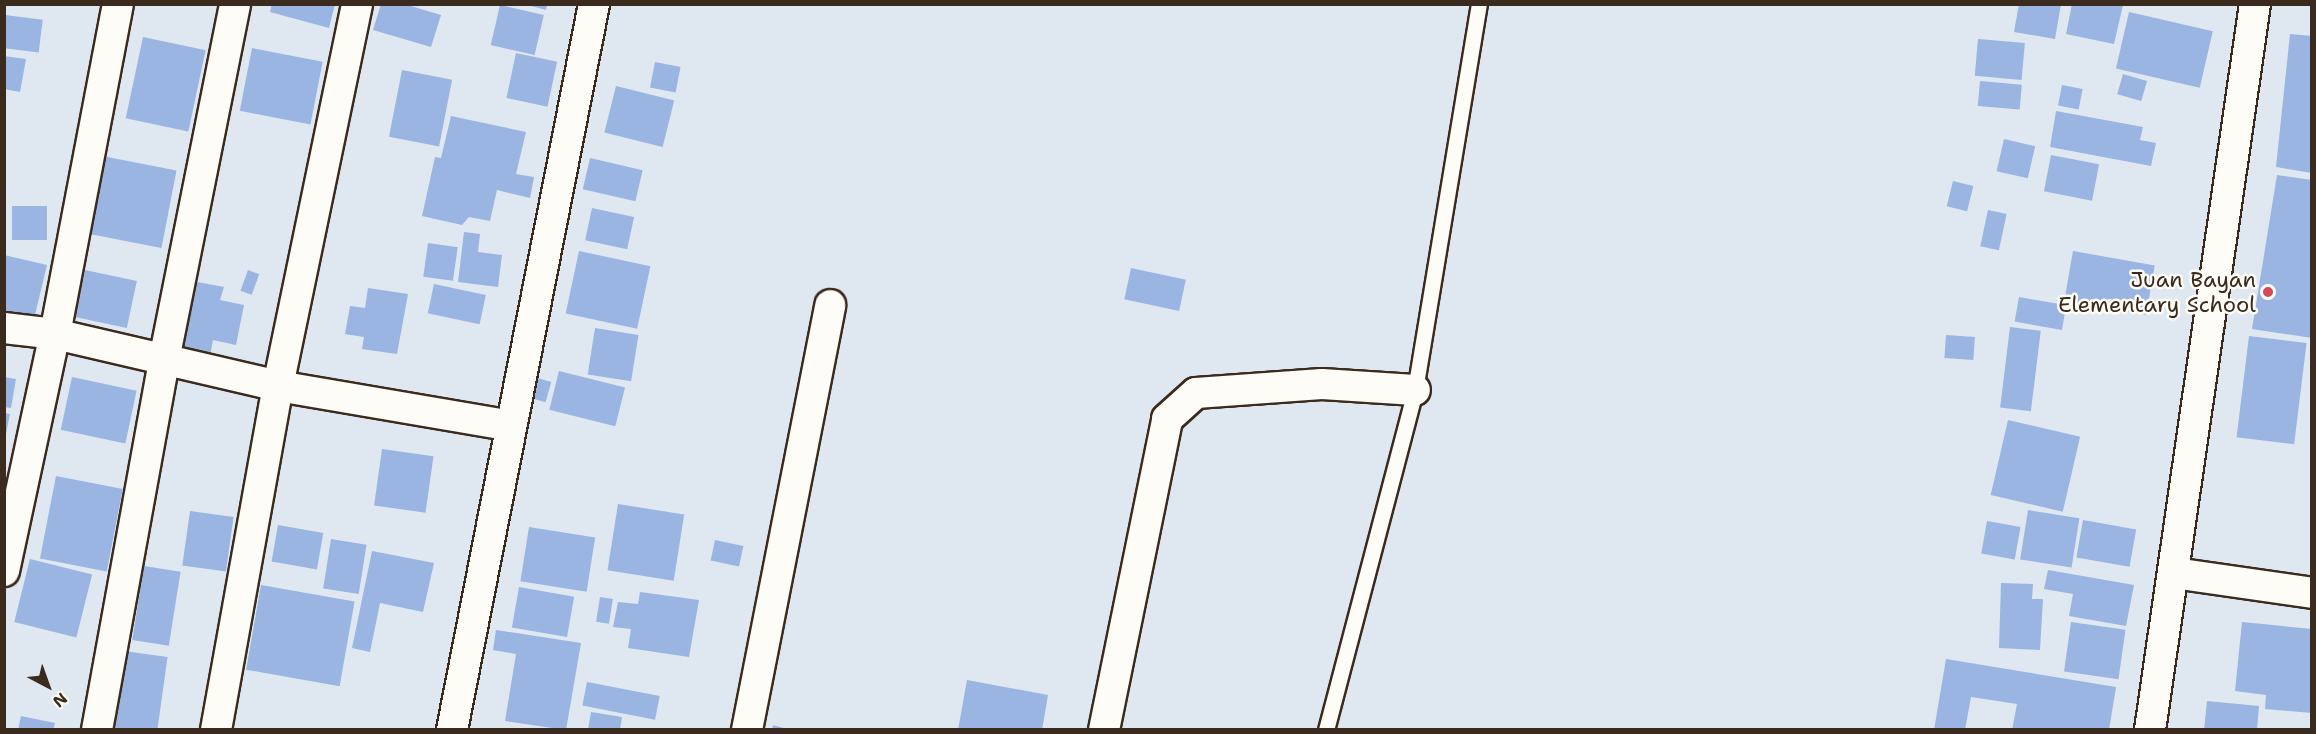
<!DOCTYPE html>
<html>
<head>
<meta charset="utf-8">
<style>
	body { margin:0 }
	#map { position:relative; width:2316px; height:734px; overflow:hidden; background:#dfe7f0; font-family:"Shantell Sans",sans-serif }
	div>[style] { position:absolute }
	.building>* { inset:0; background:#9ab5e1; transform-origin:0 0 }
	.roads { filter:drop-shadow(2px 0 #3b2a1e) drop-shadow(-2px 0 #3b2a1e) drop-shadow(0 2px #3b2a1e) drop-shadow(0 -2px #3b2a1e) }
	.lane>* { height:15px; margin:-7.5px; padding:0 7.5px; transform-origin:7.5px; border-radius:7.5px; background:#fdfcf7 }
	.street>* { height:30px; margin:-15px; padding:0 15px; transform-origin:15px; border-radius:15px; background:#fdfcf7 }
	.dots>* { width:16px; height:16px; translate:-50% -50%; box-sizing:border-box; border:3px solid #fdfcf7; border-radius:50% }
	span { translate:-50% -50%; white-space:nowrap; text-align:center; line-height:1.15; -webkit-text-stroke:5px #fdfcf7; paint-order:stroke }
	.poi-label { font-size:22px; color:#3b2a1e }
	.right { translate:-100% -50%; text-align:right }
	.frame { position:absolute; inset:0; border:6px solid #3b2a1e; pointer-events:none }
	.north { position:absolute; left:18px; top:656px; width:60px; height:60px; -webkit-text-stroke:4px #fdfcf7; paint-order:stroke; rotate:139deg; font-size:16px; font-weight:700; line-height:24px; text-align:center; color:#3b2a1e }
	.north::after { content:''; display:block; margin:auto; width:21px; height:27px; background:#3b2a1e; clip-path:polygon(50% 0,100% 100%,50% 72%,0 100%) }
</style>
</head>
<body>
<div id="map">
	<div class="building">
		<i style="clip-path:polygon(272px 4px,335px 4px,329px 28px,270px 12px)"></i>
		<i style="clip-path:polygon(381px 4px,404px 4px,441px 15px,431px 47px,373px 30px)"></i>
		<i style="clip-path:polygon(524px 4px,547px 4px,546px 10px)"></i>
		<i style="clip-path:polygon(2019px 4px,2061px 4px,2055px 39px,2014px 32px)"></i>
		<i style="clip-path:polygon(2072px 4px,2123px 5px,2114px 44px,2066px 34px)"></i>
		<i style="left:500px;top:5px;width:45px;height:41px;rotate:13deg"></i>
		<i style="left:2129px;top:12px;width:86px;height:58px;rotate:13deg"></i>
		<i style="left:5px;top:15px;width:38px;height:33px;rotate:7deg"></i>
		<i style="clip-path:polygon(2290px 34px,2312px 36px,2312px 173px,2276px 167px)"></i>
		<i style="left:143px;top:37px;width:64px;height:83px;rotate:12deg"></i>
		<i style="left:1978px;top:39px;width:47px;height:37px;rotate:5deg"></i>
		<i style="left:252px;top:48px;width:72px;height:64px;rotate:11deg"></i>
		<i style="left:516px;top:53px;width:42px;height:46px;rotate:12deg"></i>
		<i style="clip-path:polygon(4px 56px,26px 59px,20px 92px,4px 89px)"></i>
		<i style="left:655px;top:62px;width:26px;height:26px;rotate:11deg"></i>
		<i style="left:402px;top:70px;width:51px;height:68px;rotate:11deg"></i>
		<i style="left:2123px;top:74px;width:25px;height:21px;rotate:16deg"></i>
		<i style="left:1980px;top:81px;width:42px;height:25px;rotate:5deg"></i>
		<i style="left:2062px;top:85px;width:21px;height:21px;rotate:11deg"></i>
		<i style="left:616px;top:86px;width:60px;height:48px;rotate:14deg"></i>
		<i style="clip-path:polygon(2056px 111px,2143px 127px,2140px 140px,2156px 143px,2151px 166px,2050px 147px)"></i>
		<i style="clip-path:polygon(451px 116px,526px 132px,516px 174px,534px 177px,530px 198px,497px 190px,490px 221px,469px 217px,462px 225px,422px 216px,435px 157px,441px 158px)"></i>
		<i style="left:2004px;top:139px;width:32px;height:33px;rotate:13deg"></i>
		<i style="left:97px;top:155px;width:81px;height:79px;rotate:11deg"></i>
		<i style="left:2051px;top:155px;width:49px;height:37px;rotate:11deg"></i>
		<i style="left:590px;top:158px;width:54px;height:32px;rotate:13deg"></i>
		<i style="clip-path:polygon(2277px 175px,2312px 180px,2312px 338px,2252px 329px)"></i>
		<i style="left:1953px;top:181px;width:21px;height:26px;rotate:14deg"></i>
		<i style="left:12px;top:206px;width:35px;height:34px"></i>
		<i style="left:592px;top:208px;width:43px;height:33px;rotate:12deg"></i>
		<i style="left:1988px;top:210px;width:19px;height:37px;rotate:12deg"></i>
		<i style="clip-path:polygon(464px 232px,480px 234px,478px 252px,502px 255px,498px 287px,458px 282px)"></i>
		<i style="left:428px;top:243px;width:30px;height:34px;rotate:8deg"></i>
		<i style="left:579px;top:251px;width:73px;height:64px;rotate:12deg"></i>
		<i style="left:2073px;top:251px;width:83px;height:50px;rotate:10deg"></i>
		<i style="clip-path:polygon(4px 255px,47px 265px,34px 319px,4px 312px)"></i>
		<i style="left:1131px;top:268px;width:56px;height:32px;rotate:12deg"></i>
		<i style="left:85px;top:270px;width:53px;height:48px;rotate:12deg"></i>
		<i style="left:248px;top:270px;width:12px;height:22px;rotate:20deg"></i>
		<i style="clip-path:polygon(192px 281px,224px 287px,220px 300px,244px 305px,236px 345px,213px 340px,209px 361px,177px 354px)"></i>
		<i style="left:434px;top:284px;width:53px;height:30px;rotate:12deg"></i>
		<i style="clip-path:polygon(368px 288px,408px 294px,397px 354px,362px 349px,364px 337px,345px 334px,350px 306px,365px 308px)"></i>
		<i style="left:2019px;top:297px;width:48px;height:25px;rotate:10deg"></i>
		<i style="left:2010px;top:327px;width:31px;height:81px;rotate:7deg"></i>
		<i style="left:595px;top:328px;width:44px;height:47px;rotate:9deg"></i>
		<i style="left:1946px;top:335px;width:29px;height:23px;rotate:4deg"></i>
		<i style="left:2249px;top:336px;width:58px;height:102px;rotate:7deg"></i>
		<i style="left:559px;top:371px;width:68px;height:40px;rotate:14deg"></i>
		<i style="clip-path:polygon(4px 377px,16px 379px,11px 408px,4px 407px)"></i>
		<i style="left:72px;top:377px;width:66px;height:54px;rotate:12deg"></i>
		<i style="left:534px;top:377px;width:18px;height:21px;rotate:16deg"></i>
		<i style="clip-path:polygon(4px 413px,10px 414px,6px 434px,4px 434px)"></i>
		<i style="left:2008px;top:420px;width:74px;height:77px;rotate:13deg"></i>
		<i style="left:382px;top:449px;width:52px;height:57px;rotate:8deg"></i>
		<i style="left:56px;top:476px;width:68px;height:84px;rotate:11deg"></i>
		<i style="left:618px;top:504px;width:67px;height:67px;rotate:9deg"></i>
		<i style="left:2028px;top:510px;width:52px;height:50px;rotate:9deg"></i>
		<i style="left:190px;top:511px;width:44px;height:55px;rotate:8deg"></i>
		<i style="left:2083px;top:520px;width:54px;height:38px;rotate:10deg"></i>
		<i style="left:1987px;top:521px;width:34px;height:33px;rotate:10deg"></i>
		<i style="left:278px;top:525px;width:46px;height:37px;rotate:10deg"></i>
		<i style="left:529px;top:527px;width:67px;height:55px;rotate:9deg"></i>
		<i style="left:331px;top:539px;width:36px;height:50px;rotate:9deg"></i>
		<i style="left:715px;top:540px;width:29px;height:21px;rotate:12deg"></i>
		<i style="clip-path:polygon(372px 551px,434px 563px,423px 612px,380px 603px,370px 652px,352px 648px)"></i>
		<i style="left:30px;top:559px;width:64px;height:65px;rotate:14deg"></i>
		<i style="left:144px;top:566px;width:37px;height:75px;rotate:9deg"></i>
		<i style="clip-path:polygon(2048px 570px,2134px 585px,2126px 626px,2069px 616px,2073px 594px,2044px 589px)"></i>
		<i style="clip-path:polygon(2001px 583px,2033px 584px,2032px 599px,2043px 599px,2040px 650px,1999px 648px)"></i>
		<i style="left:261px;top:585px;width:95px;height:86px;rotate:10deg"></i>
		<i style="left:519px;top:587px;width:56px;height:41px;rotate:10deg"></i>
		<i style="clip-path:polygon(640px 592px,699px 600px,689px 657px,628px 648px,631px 629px,613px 627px,618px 602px,638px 604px)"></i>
		<i style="left:600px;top:597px;width:13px;height:25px;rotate:9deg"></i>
		<i style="left:2071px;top:622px;width:55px;height:50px;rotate:8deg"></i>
		<i style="clip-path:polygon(2242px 622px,2312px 629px,2312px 713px,2265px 709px,2266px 695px,2235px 691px)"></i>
		<i style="clip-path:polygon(496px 630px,581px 643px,566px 730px,505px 721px,516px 654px,493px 650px)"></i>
		<i style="left:124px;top:651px;width:44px;height:80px;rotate:8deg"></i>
		<i style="clip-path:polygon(1946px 659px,2116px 687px,2109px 730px,2012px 730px,2017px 704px,1971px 697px,1965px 730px,1934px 730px)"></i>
		<i style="clip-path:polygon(967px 680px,1048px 695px,1042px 730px,958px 730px)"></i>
		<i style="left:587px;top:682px;width:74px;height:24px;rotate:11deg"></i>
		<i style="clip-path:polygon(2207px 701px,2259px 706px,2257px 730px,2204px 730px)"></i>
		<i style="clip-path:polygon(591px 712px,622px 717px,620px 730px,588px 730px)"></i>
		<i style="clip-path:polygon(21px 716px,55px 723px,53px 730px,18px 730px)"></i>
		<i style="clip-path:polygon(773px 725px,787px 729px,787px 730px,772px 730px)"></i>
	</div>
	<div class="roads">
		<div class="lane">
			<i style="left:1326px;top:730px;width:351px;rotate:-75.3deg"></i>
			<i style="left:1415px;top:390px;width:391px;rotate:-80.6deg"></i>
		</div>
		<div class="street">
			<i style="left:4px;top:328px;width:51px;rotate:6.7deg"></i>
			<i style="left:55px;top:334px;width:229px;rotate:13.1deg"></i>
			<i style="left:278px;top:386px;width:236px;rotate:9.7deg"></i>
			<i style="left:4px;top:571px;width:242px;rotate:-77.9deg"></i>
			<i style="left:55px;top:334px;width:336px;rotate:-79.2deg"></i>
			<i style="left:2174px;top:573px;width:139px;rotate:8.2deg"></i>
			<i style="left:97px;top:730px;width:376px;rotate:-79.7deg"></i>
			<i style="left:164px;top:360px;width:363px;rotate:-78.7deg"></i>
			<i style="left:216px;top:730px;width:350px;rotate:-79.8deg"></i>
			<i style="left:278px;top:386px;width:390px;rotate:-78.3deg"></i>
			<i style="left:452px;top:730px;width:740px;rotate:-78.93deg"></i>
			<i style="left:747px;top:730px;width:433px;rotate:-78.9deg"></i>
			<i style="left:1104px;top:730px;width:317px;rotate:-78.5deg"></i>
			<i style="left:1167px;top:419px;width:39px;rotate:-42deg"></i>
			<i style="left:1196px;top:393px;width:126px;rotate:-4.1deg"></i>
			<i style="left:1322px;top:384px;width:93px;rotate:3.7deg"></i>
			<i style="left:2150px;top:730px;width:734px;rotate:-81.77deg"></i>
		</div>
	</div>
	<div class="dots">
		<i style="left:2268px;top:292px;background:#d1495b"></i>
	</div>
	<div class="poi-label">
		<span class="right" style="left:2256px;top:292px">Juan Bayan<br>Elementary School</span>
	</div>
	<div class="frame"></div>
	<div class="north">N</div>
</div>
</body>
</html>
